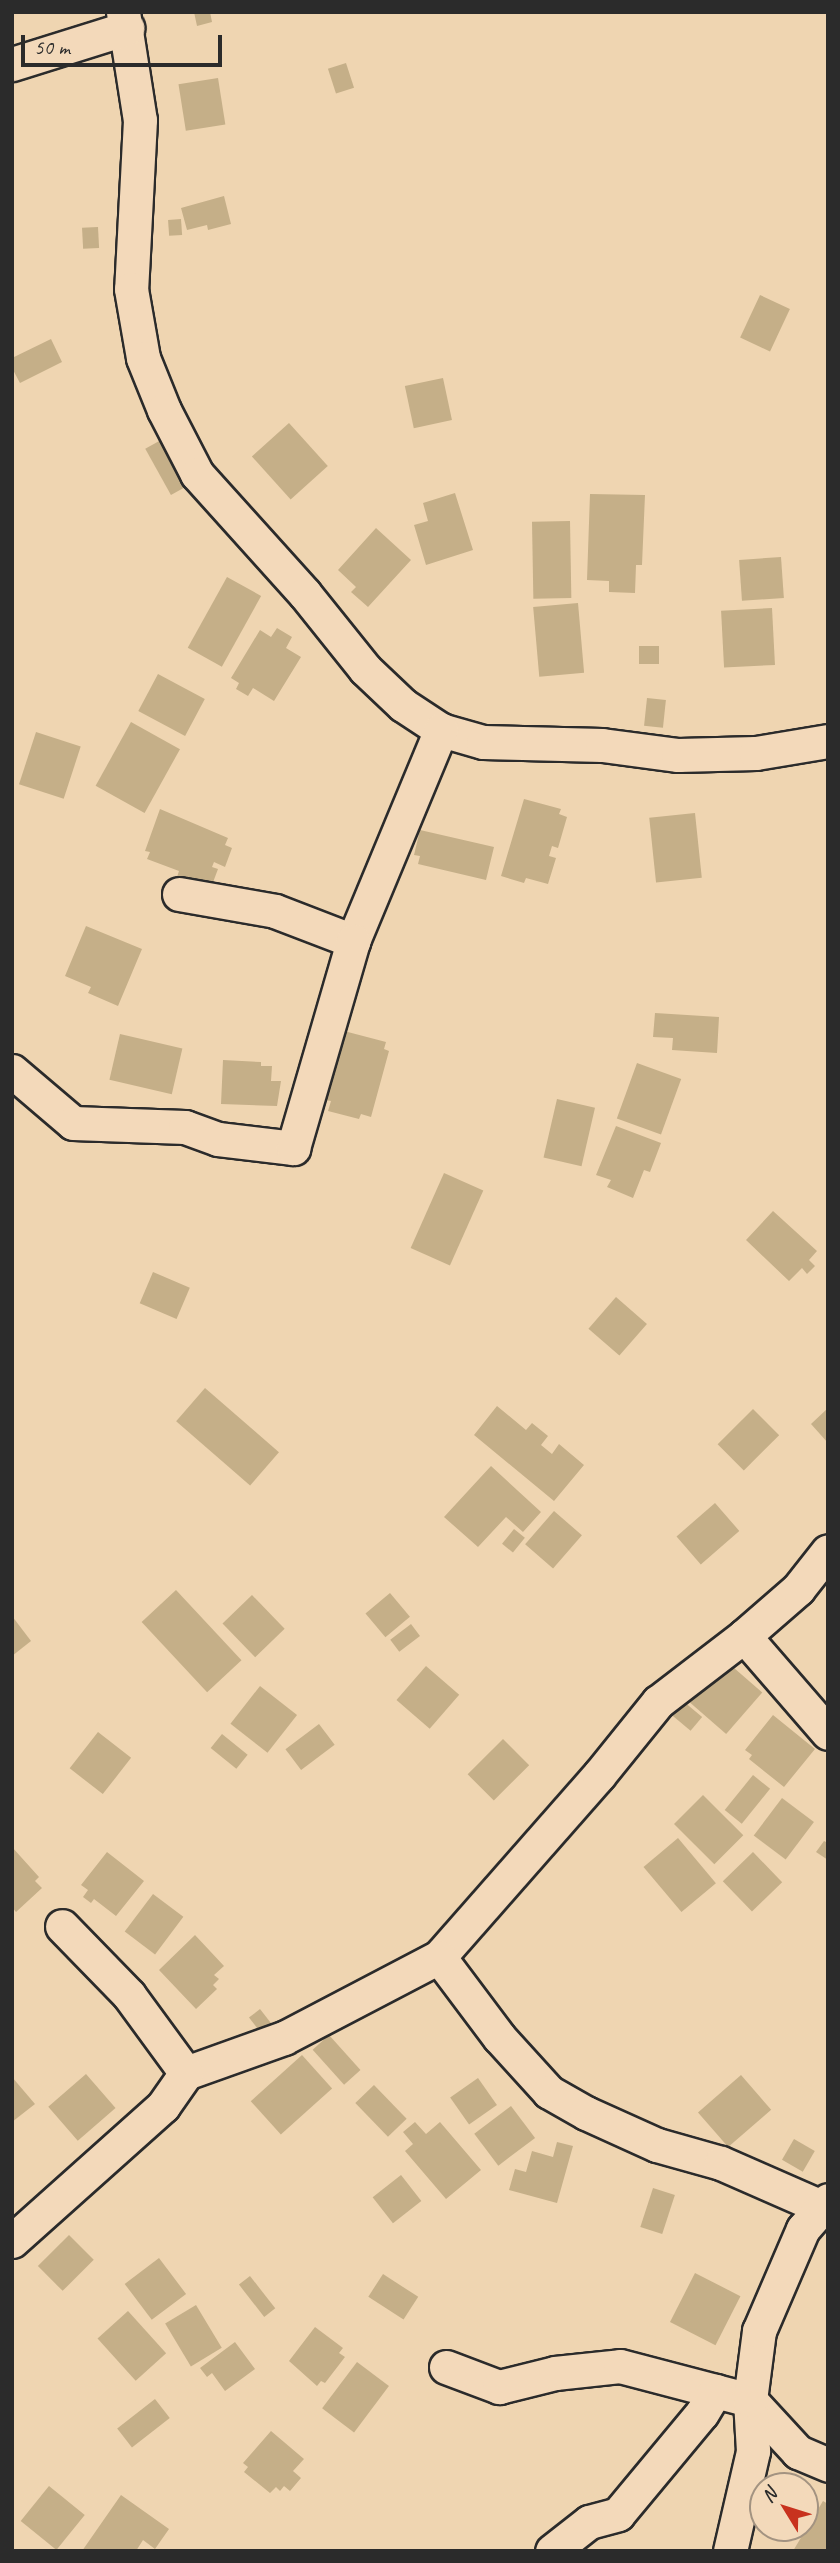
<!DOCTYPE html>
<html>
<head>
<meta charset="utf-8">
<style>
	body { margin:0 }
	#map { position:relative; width:840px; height:2563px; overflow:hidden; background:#efd5b1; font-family:Caveat,sans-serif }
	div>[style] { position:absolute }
	.building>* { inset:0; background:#c5af88; transform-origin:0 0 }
	.roads { filter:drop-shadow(2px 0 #2b2b2b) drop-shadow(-2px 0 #2b2b2b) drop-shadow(0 2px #2b2b2b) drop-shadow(0 -2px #2b2b2b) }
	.minor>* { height:33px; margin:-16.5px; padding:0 16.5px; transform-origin:16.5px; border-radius:16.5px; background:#f3d9ba }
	span { translate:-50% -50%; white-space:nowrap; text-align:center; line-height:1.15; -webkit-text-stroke:6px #f3d9ba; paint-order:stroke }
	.frame { position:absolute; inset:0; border:14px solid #2b2b2b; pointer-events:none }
	.north { position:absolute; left:749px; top:2472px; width:70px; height:70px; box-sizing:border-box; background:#f3d9ba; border:2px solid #a39381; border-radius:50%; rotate:308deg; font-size:19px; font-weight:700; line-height:28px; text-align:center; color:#2b2b2b }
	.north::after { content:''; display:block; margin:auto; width:24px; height:32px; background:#c8321e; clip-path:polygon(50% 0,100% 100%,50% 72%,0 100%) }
	.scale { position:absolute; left:21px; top:35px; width:201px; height:32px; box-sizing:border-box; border:4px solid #2b2b2b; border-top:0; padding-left:9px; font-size:21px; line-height:24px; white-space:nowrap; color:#2b2b2b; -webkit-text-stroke:5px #f3d9ba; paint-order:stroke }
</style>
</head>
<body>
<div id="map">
	<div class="building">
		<i style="clip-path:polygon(194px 12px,210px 12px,212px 22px,197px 26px)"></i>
		<i style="left:346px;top:63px;width:26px;height:19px;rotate:72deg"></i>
		<i style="left:218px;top:78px;width:47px;height:40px;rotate:81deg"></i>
		<i style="clip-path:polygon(224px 196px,231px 224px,208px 230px,207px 225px,187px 230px,181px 208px)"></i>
		<i style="left:181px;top:219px;width:16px;height:13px;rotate:86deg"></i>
		<i style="left:98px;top:227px;width:21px;height:16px;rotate:87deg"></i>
		<i style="left:760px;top:295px;width:33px;height:47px;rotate:25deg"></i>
		<i style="clip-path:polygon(51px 339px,62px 362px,20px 383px,12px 368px,12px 358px)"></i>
		<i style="left:443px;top:378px;width:43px;height:39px;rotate:78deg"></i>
		<i style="left:289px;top:423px;width:58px;height:50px;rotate:48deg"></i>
		<i style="left:161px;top:440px;width:53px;height:18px;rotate:61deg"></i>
		<i style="clip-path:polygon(455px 493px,473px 550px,426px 565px,414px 525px,428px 521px,423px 503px)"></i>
		<i style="clip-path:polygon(590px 494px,645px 495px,642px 565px,636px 565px,635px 593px,609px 592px,609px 581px,587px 580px)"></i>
		<i style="left:570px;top:521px;width:77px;height:38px;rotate:89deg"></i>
		<i style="clip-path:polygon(376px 528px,411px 560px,368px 607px,351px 592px,356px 587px,338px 570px)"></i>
		<i style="left:781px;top:557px;width:41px;height:42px;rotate:86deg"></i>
		<i style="left:227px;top:577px;width:39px;height:81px;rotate:29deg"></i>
		<i style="left:578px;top:603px;width:70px;height:45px;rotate:85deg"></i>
		<i style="left:772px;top:608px;width:57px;height:51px;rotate:87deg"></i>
		<i style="clip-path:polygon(277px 628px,292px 637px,286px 648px,301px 657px,274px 701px,253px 688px,248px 696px,236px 689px,239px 683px,231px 678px,260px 630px,271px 637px)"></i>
		<i style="left:659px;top:646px;width:18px;height:20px;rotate:90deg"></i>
		<i style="left:158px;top:674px;width:53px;height:42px;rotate:28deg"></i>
		<i style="left:647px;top:698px;width:19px;height:28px;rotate:6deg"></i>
		<i style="left:131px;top:722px;width:56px;height:73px;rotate:29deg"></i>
		<i style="left:36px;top:732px;width:47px;height:55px;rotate:18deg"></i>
		<i style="clip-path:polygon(524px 799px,561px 809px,559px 814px,567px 817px,558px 848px,552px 846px,549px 856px,556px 858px,548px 884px,526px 878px,524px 883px,501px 876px)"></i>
		<i style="clip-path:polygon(160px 809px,228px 838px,225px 845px,232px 848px,225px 867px,214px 862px,212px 867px,218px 869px,212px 885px,192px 878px,190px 882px,177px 877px,179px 871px,147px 859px,150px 852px,145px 851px)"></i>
		<i style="left:695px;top:813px;width:65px;height:46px;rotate:84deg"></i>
		<i style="clip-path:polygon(420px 830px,494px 847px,486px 880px,418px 864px,420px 856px,414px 855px)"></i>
		<i style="clip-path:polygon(86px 926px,142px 949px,118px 1006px,88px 993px,91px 987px,65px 976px)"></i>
		<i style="clip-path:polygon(655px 1013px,719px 1017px,717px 1053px,672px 1050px,673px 1038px,653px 1037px)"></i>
		<i style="clip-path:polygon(344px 1031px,386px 1042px,384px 1049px,389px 1051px,371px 1117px,361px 1114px,359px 1119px,328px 1111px,331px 1101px,325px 1100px)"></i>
		<i style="left:120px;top:1034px;width:64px;height:47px;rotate:13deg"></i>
		<i style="clip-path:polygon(223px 1060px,261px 1062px,261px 1066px,272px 1066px,271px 1081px,281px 1081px,277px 1106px,221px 1104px)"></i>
		<i style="left:637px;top:1063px;width:47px;height:59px;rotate:20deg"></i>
		<i style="left:557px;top:1099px;width:39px;height:60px;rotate:13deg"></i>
		<i style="clip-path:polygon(616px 1126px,661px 1143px,650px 1172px,644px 1170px,633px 1198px,607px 1187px,611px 1180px,596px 1175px)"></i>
		<i style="left:444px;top:1173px;width:43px;height:82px;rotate:24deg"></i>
		<i style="clip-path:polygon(773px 1211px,817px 1251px,809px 1260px,815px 1266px,807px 1274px,802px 1268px,789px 1281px,746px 1240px)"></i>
		<i style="left:153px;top:1272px;width:40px;height:34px;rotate:23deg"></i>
		<i style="left:616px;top:1297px;width:41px;height:42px;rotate:41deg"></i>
		<i style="left:205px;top:1388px;width:98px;height:44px;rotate:41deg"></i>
		<i style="clip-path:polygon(497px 1406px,526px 1430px,532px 1423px,548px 1436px,541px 1445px,552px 1454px,559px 1444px,584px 1465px,554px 1501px,474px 1435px)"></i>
		<i style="clip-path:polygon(828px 1408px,828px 1443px,811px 1424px)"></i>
		<i style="left:753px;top:1409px;width:37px;height:50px;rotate:45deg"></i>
		<i style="clip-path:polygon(491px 1466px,541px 1512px,523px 1532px,506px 1517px,478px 1547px,444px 1517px)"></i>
		<i style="left:715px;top:1503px;width:37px;height:51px;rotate:49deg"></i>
		<i style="left:554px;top:1511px;width:37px;height:44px;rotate:41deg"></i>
		<i style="left:514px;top:1529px;width:14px;height:19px;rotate:39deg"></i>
		<i style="left:176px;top:1590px;width:96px;height:47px;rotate:47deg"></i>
		<i style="left:390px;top:1593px;width:31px;height:32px;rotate:50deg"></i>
		<i style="left:252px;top:1595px;width:47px;height:41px;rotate:46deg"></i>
		<i style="clip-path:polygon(12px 1616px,31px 1641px,12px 1656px)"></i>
		<i style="left:411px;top:1624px;width:15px;height:26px;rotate:53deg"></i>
		<i style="left:726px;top:1661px;width:48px;height:55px;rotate:41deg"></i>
		<i style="left:426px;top:1666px;width:44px;height:45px;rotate:41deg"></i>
		<i style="left:260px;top:1686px;width:47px;height:48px;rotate:38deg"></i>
		<i style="left:683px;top:1701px;width:25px;height:18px;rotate:40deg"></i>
		<i style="clip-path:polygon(773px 1715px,815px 1749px,784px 1787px,749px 1759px,752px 1755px,745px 1750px)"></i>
		<i style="left:319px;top:1724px;width:26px;height:42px;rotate:53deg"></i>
		<i style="left:98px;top:1732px;width:42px;height:46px;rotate:38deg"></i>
		<i style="left:222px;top:1734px;width:33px;height:18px;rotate:39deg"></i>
		<i style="left:503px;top:1739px;width:37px;height:50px;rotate:45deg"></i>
		<i style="left:753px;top:1775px;width:22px;height:45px;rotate:39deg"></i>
		<i style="left:703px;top:1795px;width:57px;height:41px;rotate:45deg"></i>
		<i style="left:782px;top:1798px;width:40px;height:47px;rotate:37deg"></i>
		<i style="left:678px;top:1838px;width:59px;height:45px;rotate:50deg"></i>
		<i style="clip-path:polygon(824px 1841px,828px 1843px,828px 1860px,816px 1852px)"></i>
		<i style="clip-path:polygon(12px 1847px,39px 1877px,35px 1881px,42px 1888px,16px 1912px,12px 1907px)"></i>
		<i style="clip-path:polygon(107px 1852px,144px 1881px,116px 1916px,94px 1899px,91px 1903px,83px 1897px,88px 1890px,81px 1885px)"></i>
		<i style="left:753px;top:1852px;width:42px;height:42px;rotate:46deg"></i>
		<i style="left:153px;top:1894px;width:38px;height:47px;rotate:37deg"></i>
		<i style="clip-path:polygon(195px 1935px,224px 1966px,214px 1975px,219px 1979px,213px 1985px,217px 1989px,196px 2009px,159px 1970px)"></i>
		<i style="left:260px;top:2009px;width:18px;height:14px;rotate:52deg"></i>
		<i style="left:329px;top:2035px;width:47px;height:22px;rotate:48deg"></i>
		<i style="left:302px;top:2055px;width:45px;height:69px;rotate:48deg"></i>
		<i style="left:86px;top:2074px;width:45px;height:50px;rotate:49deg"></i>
		<i style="left:741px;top:2075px;width:46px;height:57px;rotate:49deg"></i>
		<i style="clip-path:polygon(12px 2077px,35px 2104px,12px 2122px)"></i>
		<i style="left:478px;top:2078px;width:33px;height:34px;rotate:55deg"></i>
		<i style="left:374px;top:2085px;width:47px;height:26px;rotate:46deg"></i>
		<i style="left:511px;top:2106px;width:40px;height:46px;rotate:53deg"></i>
		<i style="clip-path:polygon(415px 2122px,426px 2134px,440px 2122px,481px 2170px,446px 2199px,405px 2151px,413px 2144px,403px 2132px)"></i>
		<i style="left:794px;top:2139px;width:24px;height:24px;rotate:30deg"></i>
		<i style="clip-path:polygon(557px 2142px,573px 2146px,557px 2203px,509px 2190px,515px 2169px,526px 2172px,532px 2151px,553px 2157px)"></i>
		<i style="left:401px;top:2175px;width:33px;height:36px;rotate:52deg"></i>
		<i style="left:653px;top:2188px;width:23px;height:41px;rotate:18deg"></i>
		<i style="left:69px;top:2235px;width:35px;height:44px;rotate:45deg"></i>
		<i style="left:159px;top:2258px;width:45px;height:43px;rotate:53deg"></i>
		<i style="left:695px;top:2273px;width:51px;height:55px;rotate:27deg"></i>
		<i style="left:383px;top:2274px;width:42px;height:27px;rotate:33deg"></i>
		<i style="left:250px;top:2276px;width:41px;height:14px;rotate:52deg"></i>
		<i style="left:196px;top:2305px;width:50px;height:36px;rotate:59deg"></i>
		<i style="left:128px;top:2311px;width:57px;height:41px;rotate:48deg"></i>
		<i style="clip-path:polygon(315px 2327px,343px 2348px,339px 2353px,345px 2357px,325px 2383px,321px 2381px,317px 2386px,289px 2361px)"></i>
		<i style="clip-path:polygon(235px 2342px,255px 2369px,225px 2391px,212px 2373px,207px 2377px,200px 2368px)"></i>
		<i style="left:357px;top:2362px;width:40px;height:58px;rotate:37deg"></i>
		<i style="left:155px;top:2399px;width:24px;height:48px;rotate:52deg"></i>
		<i style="clip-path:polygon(271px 2431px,304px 2459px,293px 2471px,301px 2478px,290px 2491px,284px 2486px,280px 2491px,276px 2487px,270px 2493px,244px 2472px,248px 2467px,243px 2463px)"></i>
		<i style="left:49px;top:2486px;width:46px;height:45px;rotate:39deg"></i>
		<i style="clip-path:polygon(121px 2495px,169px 2529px,155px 2549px,143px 2540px,136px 2551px,82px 2551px)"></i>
		<i style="clip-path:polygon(823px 2501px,828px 2504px,828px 2551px,793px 2551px)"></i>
	</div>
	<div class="roads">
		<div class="minor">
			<i style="left:123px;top:12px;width:109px;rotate:81.1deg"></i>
			<i style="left:140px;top:120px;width:169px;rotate:93deg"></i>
			<i style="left:131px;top:289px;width:70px;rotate:80.1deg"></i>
			<i style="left:143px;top:358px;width:56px;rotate:68deg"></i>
			<i style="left:164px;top:410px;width:72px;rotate:62.7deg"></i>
			<i style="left:197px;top:474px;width:161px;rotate:48deg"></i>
			<i style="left:305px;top:594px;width:96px;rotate:51.3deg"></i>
			<i style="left:365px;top:669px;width:52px;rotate:43.5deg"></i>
			<i style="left:403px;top:705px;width:45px;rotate:33.3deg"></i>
			<i style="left:441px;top:730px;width:44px;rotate:15.9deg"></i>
			<i style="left:483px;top:742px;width:119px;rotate:1.4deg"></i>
			<i style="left:602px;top:745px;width:77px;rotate:7.5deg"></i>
			<i style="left:678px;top:755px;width:78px;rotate:-1.5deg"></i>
			<i style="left:756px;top:753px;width:73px;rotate:-9.5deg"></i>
			<i style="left:12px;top:64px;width:121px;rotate:-17.4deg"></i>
			<i style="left:179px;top:894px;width:97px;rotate:10deg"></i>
			<i style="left:275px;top:911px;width:84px;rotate:21deg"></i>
			<i style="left:353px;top:941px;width:229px;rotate:-67.4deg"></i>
			<i style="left:12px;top:1071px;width:80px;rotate:40.4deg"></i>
			<i style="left:73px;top:1123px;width:112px;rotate:2deg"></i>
			<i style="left:185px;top:1127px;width:35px;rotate:20deg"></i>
			<i style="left:218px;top:1139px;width:76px;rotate:6.8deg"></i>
			<i style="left:293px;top:1148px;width:216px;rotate:-73.8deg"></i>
			<i style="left:744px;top:1636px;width:72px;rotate:-41deg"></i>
			<i style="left:798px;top:1589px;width:48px;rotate:-51.7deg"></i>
			<i style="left:439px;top:1957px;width:242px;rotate:-48.7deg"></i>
			<i style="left:599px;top:1775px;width:94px;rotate:-51.1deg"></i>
			<i style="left:658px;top:1702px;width:108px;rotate:-37.5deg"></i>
			<i style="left:744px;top:1636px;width:128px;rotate:49.1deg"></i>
			<i style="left:186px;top:2073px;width:104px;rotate:-19.7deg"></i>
			<i style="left:284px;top:2038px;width:175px;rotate:-27.6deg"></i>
			<i style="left:439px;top:1957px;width:100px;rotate:53.1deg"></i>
			<i style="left:499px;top:2037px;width:74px;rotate:47.7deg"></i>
			<i style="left:549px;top:2092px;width:43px;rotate:29.6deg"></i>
			<i style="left:586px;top:2113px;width:78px;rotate:24.3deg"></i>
			<i style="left:657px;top:2145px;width:66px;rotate:15.7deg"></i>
			<i style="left:721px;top:2163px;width:109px;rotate:23.7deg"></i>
			<i style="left:12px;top:2241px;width:203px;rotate:-41.8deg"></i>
			<i style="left:163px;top:2106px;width:40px;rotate:-55.1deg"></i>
			<i style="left:186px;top:2073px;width:97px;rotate:-126.2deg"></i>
			<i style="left:129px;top:1995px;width:96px;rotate:-134.2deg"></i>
			<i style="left:446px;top:2367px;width:57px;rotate:20.7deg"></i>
			<i style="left:499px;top:2387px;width:58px;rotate:-14deg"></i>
			<i style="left:555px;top:2373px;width:65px;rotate:-6.1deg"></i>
			<i style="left:620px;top:2366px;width:134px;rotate:14.7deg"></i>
			<i style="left:750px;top:2400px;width:71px;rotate:47.3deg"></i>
			<i style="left:798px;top:2452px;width:33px;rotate:23deg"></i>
			<i style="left:552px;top:2551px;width:47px;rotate:-38.1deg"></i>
			<i style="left:589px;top:2522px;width:30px;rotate:-15deg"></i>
			<i style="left:618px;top:2514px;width:131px;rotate:-50.3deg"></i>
			<i style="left:702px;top:2413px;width:26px;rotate:-59deg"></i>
			<i style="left:730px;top:2551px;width:103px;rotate:-77deg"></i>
			<i style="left:753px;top:2451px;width:51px;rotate:-93.4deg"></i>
			<i style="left:750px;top:2400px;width:70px;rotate:-82.6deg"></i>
			<i style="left:759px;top:2331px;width:111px;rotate:-66.7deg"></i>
			<i style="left:803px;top:2229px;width:38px;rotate:-49deg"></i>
		</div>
	</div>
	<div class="frame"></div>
	<div class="north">N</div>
	<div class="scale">50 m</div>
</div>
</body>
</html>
